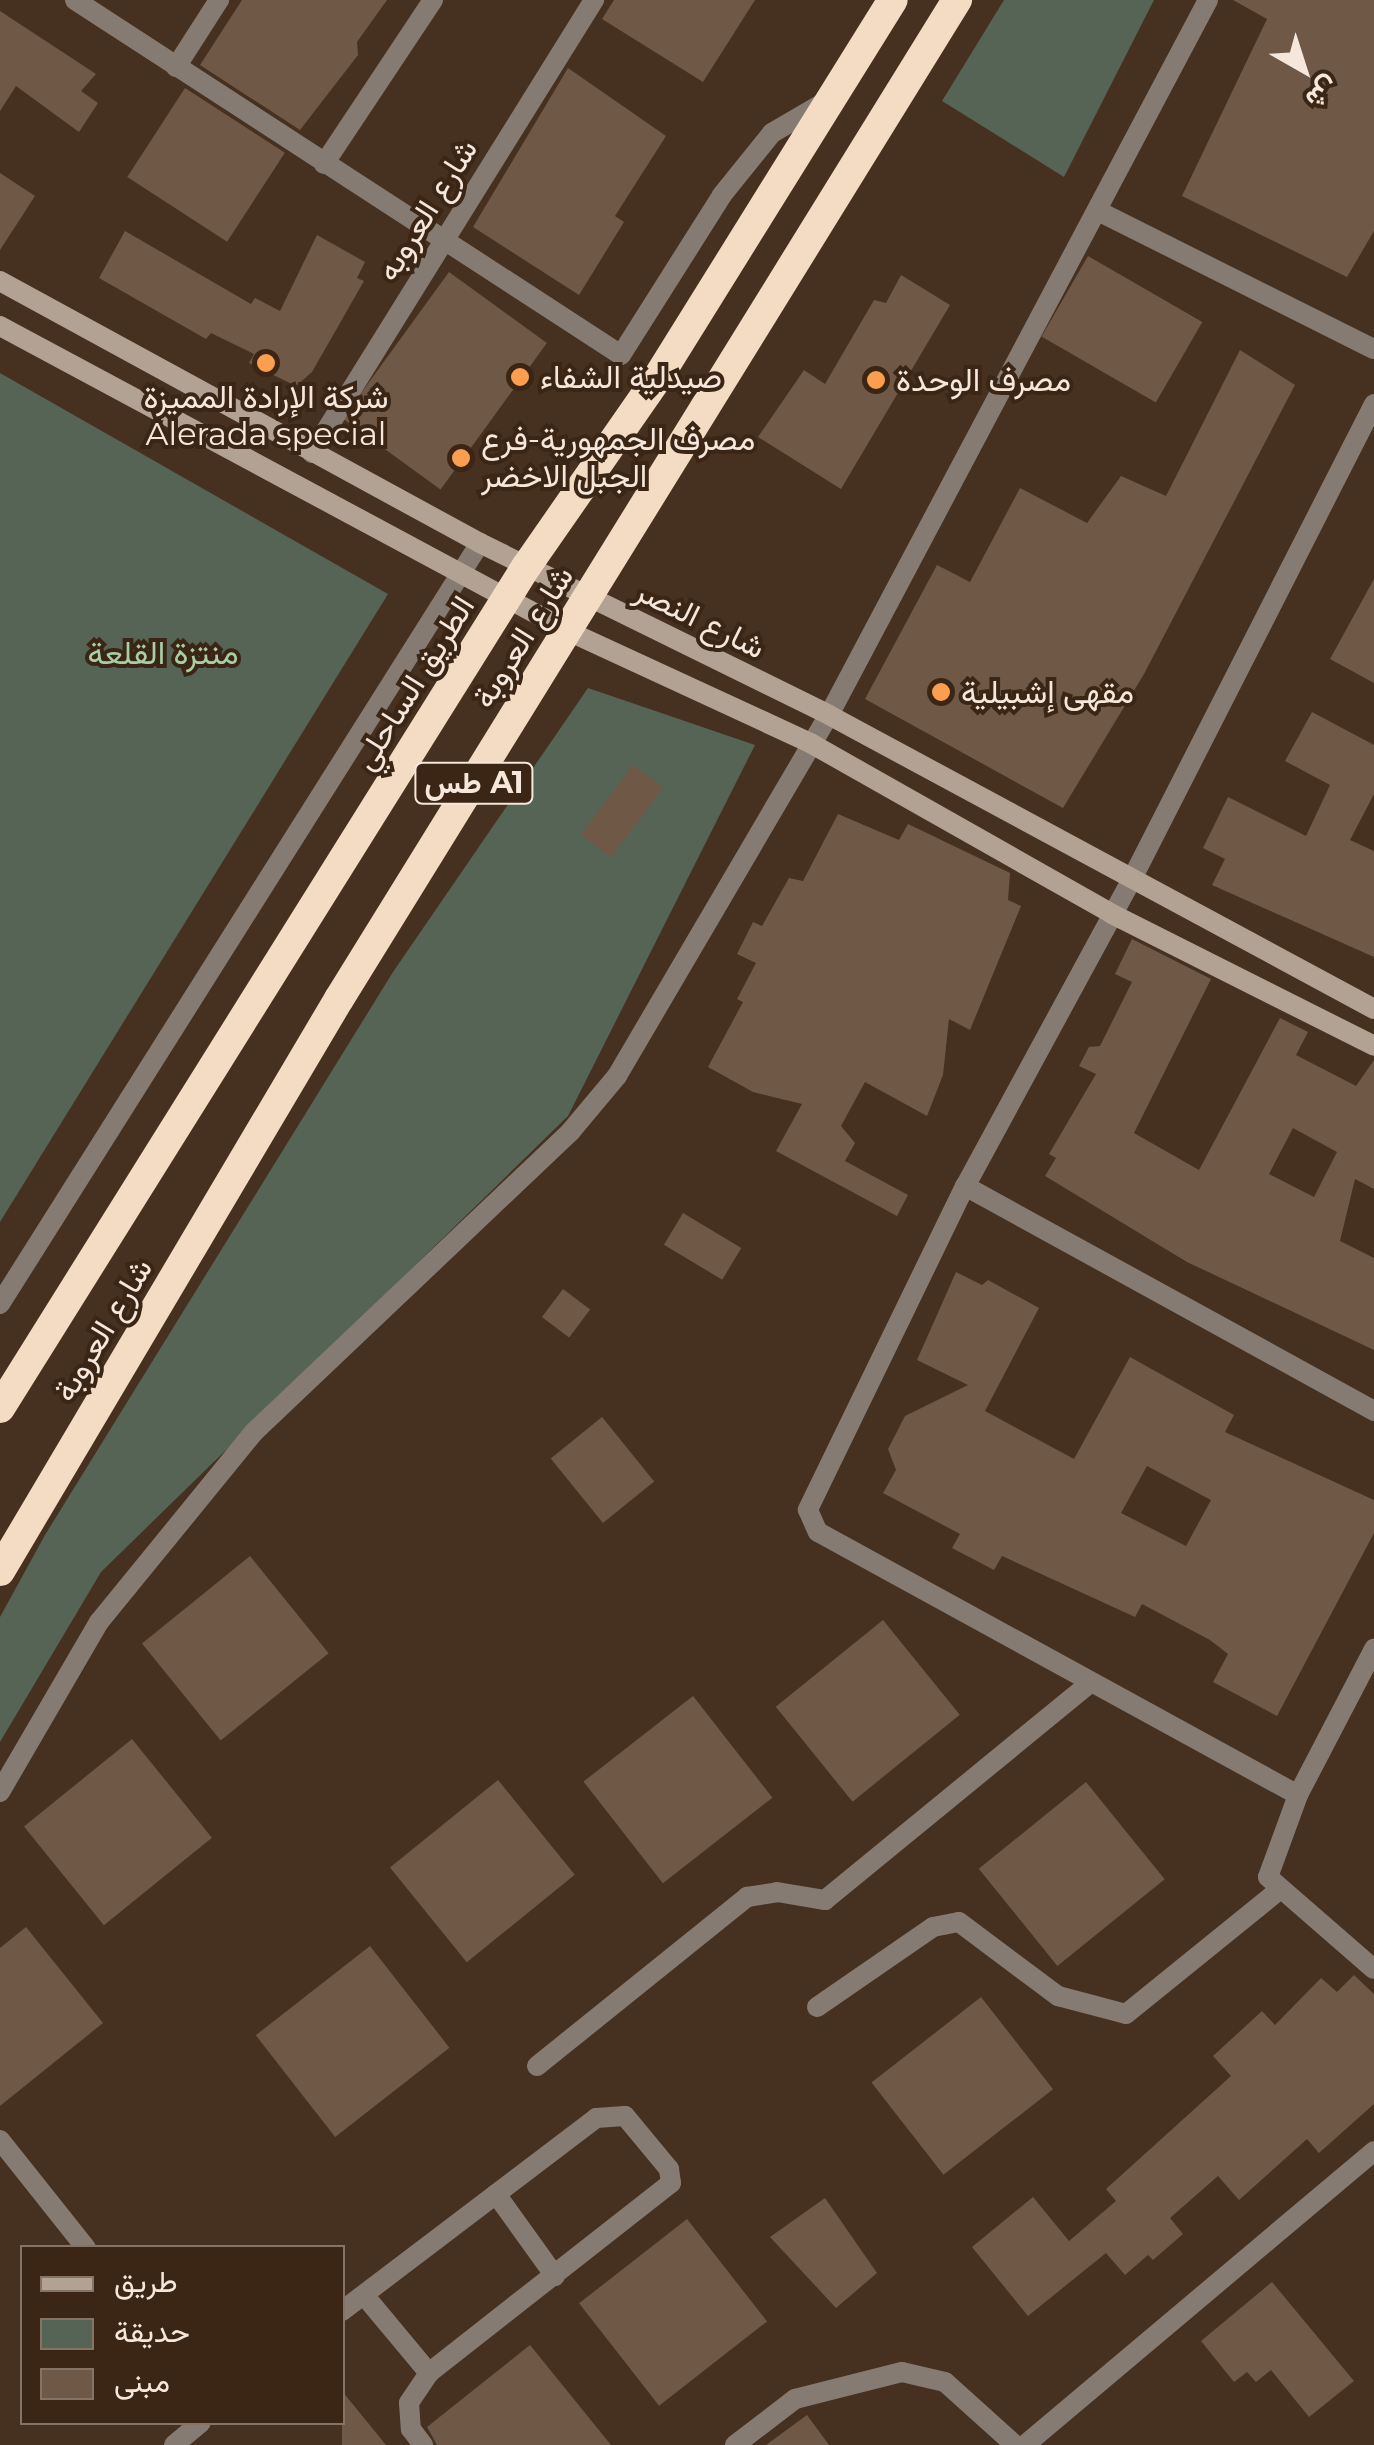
<!DOCTYPE html>
<html>
<head>
<meta charset="utf-8">
<style>
	body { margin:0 }
	#map { position:relative; width:1374px; height:2445px; overflow:hidden; background:#46301f; font-family:Montserrat,Vazirmatn,sans-serif }
	div>[style] { position:absolute }
	.green>* { inset:0; background:#566455 }
	.building>* { inset:0; background:#6f5846; transform-origin:0 0 }
	.street>* { height:20px; margin:-10px; padding:0 10px; transform-origin:10px; border-radius:10px; background:#857b72 }
	.secondary>* { height:20px; margin:-10px; padding:0 10px; transform-origin:10px; border-radius:10px; background:#b2a293 }
	.highway>* { height:30px; margin:-15px; padding:0 15px; transform-origin:15px; border-radius:15px; background:#f4dbc4 }
	.dots>* { width:28px; height:28px; translate:-50% -50%; box-sizing:border-box; border:5px solid #3b2615; border-radius:50% }
	span { translate:-50% -50%; white-space:nowrap; text-align:center; line-height:1.15; -webkit-text-stroke:8px #3b2615; paint-order:stroke }
	.shield-label span { padding:2px 8px; background:#3b2615; border:2px solid; border-radius:8px; -webkit-text-stroke-width:0 }
	.shield-label { font-size:30px; color:#f5e7dc; font-weight:700 }
	.street-label { font-size:32px; color:#f5e7dc }
	.poi-label { font-size:32px; color:#f5e7dc }
	.left { translate:0 -50%; text-align:left }
	.park-label { font-size:32px; color:#a7cfa5 }
	.legend { position:absolute; left:20px; top:2245px; width:325px; height:180px; box-sizing:border-box; background:#3b2615; border:2px solid #857365; margin:0; padding:12px 18px; list-style:none; font-size:30px; color:#f5e7dc }
	.legend li { display:flex; align-items:center; gap:20px; height:50px }
	.legend b { width:50px; border:2px solid #857365 }
	.north { position:absolute; left:1254px; top:20px; width:100px; height:100px; -webkit-text-stroke:8px #3b2615; paint-order:stroke; rotate:141deg; font-size:28px; font-weight:700; line-height:40px; text-align:center; color:#f5e7dc }
	.north::after { content:''; display:block; margin:auto; width:35px; height:45px; background:#f5e7dc; clip-path:polygon(50% 0,100% 100%,50% 72%,0 100%) }
</style>
</head>
<body>
<div id="map">
	<div class="green">
		<i style="clip-path:polygon(1004px 0,1154px 0,1064px 177px,942px 101px)"></i>
		<i style="clip-path:polygon(0 373px,388px 594px,0 1222px)"></i>
		<i style="clip-path:polygon(588px 688px,755px 745px,568px 1116px,101px 1572px,0 1742px,0 1617px,45px 1535px,393px 972px)"></i>
	</div>
	<div class="building">
		<i style="clip-path:polygon(242px 0,387px 0,357px 42px,358px 55px,300px 130px,200px 65px)"></i>
		<i style="clip-path:polygon(614px 0,755px 0,703px 82px,602px 19px)"></i>
		<i style="clip-path:polygon(1233px 0,1374px 0,1374px 231px,1347px 277px,1182px 196px,1267px 19px)"></i>
		<i style="clip-path:polygon(0 11px,96px 74px,81px 91px,98px 103px,79px 132px,16px 86px,0 111px)"></i>
		<i style="clip-path:polygon(568px 68px,666px 136px,615px 216px,624px 222px,579px 295px,473px 227px)"></i>
		<i style="left:185px;top:88px;width:119px;height:106px;rotate:33deg"></i>
		<i style="clip-path:polygon(0 173px,35px 196px,0 250px)"></i>
		<i style="clip-path:polygon(125px 231px,251px 304px,255px 298px,280px 311px,317px 235px,365px 262px,357px 278px,364px 281px,312px 372px,296px 386px,249px 363px,254px 354px,211px 333px,206px 339px,99px 278px)"></i>
		<i style="left:1088px;top:256px;width:132px;height:93px;rotate:30deg"></i>
		<i style="left:449px;top:272px;width:121px;height:181px;rotate:36deg"></i>
		<i style="clip-path:polygon(901px 275px,950px 305px,841px 489px,758px 437px,804px 370px,825px 384px,874px 300px,886px 303px)"></i>
		<i style="clip-path:polygon(1240px 350px,1295px 385px,1144px 674px,1063px 808px,865px 699px,937px 565px,970px 582px,1020px 488px,1087px 523px,1121px 476px,1166px 496px)"></i>
		<i style="clip-path:polygon(1374px 579px,1374px 683px,1330px 659px)"></i>
		<i style="clip-path:polygon(1312px 712px,1374px 745px,1374px 794px,1350px 840px,1374px 851px,1374px 957px,1212px 885px,1225px 859px,1203px 848px,1228px 797px,1306px 836px,1330px 785px,1285px 761px)"></i>
		<i style="left:633px;top:765px;width:38px;height:87px;rotate:37deg"></i>
		<i style="clip-path:polygon(838px 814px,899px 840px,908px 824px,1010px 873px,1008px 900px,1021px 906px,970px 1030px,949px 1019px,943px 1075px,927px 1116px,865px 1082px,841px 1126px,855px 1143px,845px 1161px,908px 1195px,897px 1216px,776px 1151px,802px 1104px,753px 1092px,708px 1067px,743px 1002px,737px 999px,756px 963px,737px 954px,753px 922px,762px 926px,789px 878px,803px 881px)"></i>
		<i style="clip-path:polygon(evenodd,1132px 939px,1211px 979px,1134px 1133px,1199px 1170px,1280px 1018px,1308px 1032px,1296px 1055px,1356px 1086px,1374px 1060px,1374px 1189px,1355px 1179px,1340px 1241px,1374px 1258px,1374px 1350px,1187px 1262px,1045px 1176px,1056px 1158px,1049px 1154px,1096px 1074px,1079px 1066px,1089px 1047px,1100px 1046px,1132px 982px,1115px 974px,1132px 939px,1293px 1128px,1337px 1152px,1314px 1197px,1269px 1174px,1293px 1128px)"></i>
		<i style="left:683px;top:1213px;width:68px;height:37px;rotate:31deg"></i>
		<i style="clip-path:polygon(evenodd,956px 1272px,982px 1285px,988px 1280px,1039px 1308px,985px 1411px,1074px 1459px,1130px 1357px,1234px 1415px,1225px 1432px,1374px 1500px,1374px 1533px,1277px 1716px,1213px 1682px,1228px 1654px,1210px 1640px,1142px 1604px,1135px 1617px,1002px 1556px,994px 1570px,952px 1548px,960px 1534px,883px 1493px,896px 1470px,888px 1449px,905px 1416px,968px 1385px,917px 1360px,956px 1272px,1147px 1466px,1211px 1500px,1186px 1546px,1121px 1513px,1147px 1466px)"></i>
		<i style="left:563px;top:1289px;width:34px;height:35px;rotate:37deg"></i>
		<i style="left:602px;top:1417px;width:83px;height:66px;rotate:51deg"></i>
		<i style="left:250px;top:1556px;width:125px;height:139px;rotate:51deg"></i>
		<i style="left:883px;top:1620px;width:122px;height:138px;rotate:51deg"></i>
		<i style="left:693px;top:1696px;width:129px;height:139px;rotate:52deg"></i>
		<i style="left:132px;top:1739px;width:127px;height:139px;rotate:51deg"></i>
		<i style="left:498px;top:1780px;width:122px;height:139px;rotate:51deg"></i>
		<i style="left:1086px;top:1782px;width:125px;height:138px;rotate:51deg"></i>
		<i style="clip-path:polygon(26px 1927px,103px 2023px,0 2106px,0 1948px)"></i>
		<i style="left:370px;top:1946px;width:129px;height:145px;rotate:52deg"></i>
		<i style="clip-path:polygon(1354px 1975px,1374px 1994px,1374px 2104px,1319px 2153px,1307px 2139px,1239px 2200px,1218px 2176px,1170px 2218px,1183px 2234px,1153px 2260px,1148px 2255px,1125px 2275px,1106px 2253px,1028px 2316px,972px 2247px,1033px 2197px,1069px 2241px,1116px 2201px,1106px 2189px,1231px 2076px,1213px 2056px,1262px 2011px,1275px 2025px,1321px 1978px,1337px 1992px)"></i>
		<i style="left:981px;top:1997px;width:117px;height:139px;rotate:52deg"></i>
		<i style="clip-path:polygon(825px 2198px,877px 2273px,836px 2308px,770px 2237px)"></i>
		<i style="left:687px;top:2219px;width:130px;height:137px;rotate:52deg"></i>
		<i style="clip-path:polygon(1272px 2282px,1354px 2381px,1309px 2417px,1271px 2370px,1256px 2382px,1247px 2372px,1234px 2382px,1201px 2341px)"></i>
		<i style="clip-path:polygon(530px 2345px,611px 2445px,437px 2445px,427px 2427px)"></i>
		<i style="clip-path:polygon(342px 2391px,386px 2445px,342px 2445px)"></i>
		<i style="clip-path:polygon(807px 2415px,829px 2445px,766px 2445px)"></i>
	</div>
	<div class="street">
		<i style="left:75px;top:0;width:651px;rotate:33.03deg"></i>
		<i style="left:621px;top:355px;width:189px;rotate:-57.7deg"></i>
		<i style="left:722px;top:195px;width:80px;rotate:-51.1deg"></i>
		<i style="left:772px;top:133px;width:67px;rotate:-30.4deg"></i>
		<i style="left:176px;top:67px;width:80px;rotate:-57.3deg"></i>
		<i style="left:324px;top:164px;width:197px;rotate:-56.4deg"></i>
		<i style="left:1100px;top:212px;width:306px;rotate:26.6deg"></i>
		<i style="left:1374px;top:404px;width:533px;rotate:117deg"></i>
		<i style="left:1132px;top:879px;width:349px;rotate:118.5deg"></i>
		<i style="left:965px;top:1186px;width:360px;rotate:115.9deg"></i>
		<i style="left:808px;top:1510px;width:24px;rotate:66deg"></i>
		<i style="left:818px;top:1532px;width:547px;rotate:28.72deg"></i>
		<i style="left:1298px;top:1795px;width:165px;rotate:-62.5deg"></i>
		<i style="left:312px;top:453px;width:534px;rotate:-58.1deg"></i>
		<i style="left:965px;top:1186px;width:467px;rotate:28.8deg"></i>
		<i style="left:0;top:1304px;width:900px;rotate:-57.76deg"></i>
		<i style="left:0;top:1792px;width:197px;rotate:-59.8deg"></i>
		<i style="left:99px;top:1622px;width:245px;rotate:-50.8deg"></i>
		<i style="left:254px;top:1432px;width:437px;rotate:-43.5deg"></i>
		<i style="left:571px;top:1131px;width:72px;rotate:-50.1deg"></i>
		<i style="left:617px;top:1076px;width:419px;rotate:-59.6deg"></i>
		<i style="left:829px;top:715px;width:809px;rotate:-62.07deg"></i>
		<i style="left:1298px;top:1795px;width:87px;rotate:110.1deg"></i>
		<i style="left:1268px;top:1877px;width:140px;rotate:41deg"></i>
		<i style="left:817px;top:2007px;width:141px;rotate:-34.6deg"></i>
		<i style="left:933px;top:1927px;width:26px;rotate:-11deg"></i>
		<i style="left:959px;top:1922px;width:124px;rotate:36.8deg"></i>
		<i style="left:1058px;top:1996px;width:70px;rotate:14.8deg"></i>
		<i style="left:1126px;top:2014px;width:197px;rotate:-39deg"></i>
		<i style="left:537px;top:2066px;width:270px;rotate:-38.8deg"></i>
		<i style="left:747px;top:1897px;width:30px;rotate:-9deg"></i>
		<i style="left:777px;top:1892px;width:49px;rotate:9.5deg"></i>
		<i style="left:825px;top:1900px;width:344px;rotate:-39.3deg"></i>
		<i style="left:0;top:2140px;width:138px;rotate:51.5deg"></i>
		<i style="left:496px;top:2194px;width:101px;rotate:54.3deg"></i>
		<i style="left:364px;top:2295px;width:102px;rotate:50.2deg"></i>
		<i style="left:429px;top:2373px;width:36px;rotate:124deg"></i>
		<i style="left:409px;top:2403px;width:26px;rotate:86deg"></i>
		<i style="left:411px;top:2429px;width:20px;rotate:53deg"></i>
		<i style="left:342px;top:2311px;width:319px;rotate:-37.2deg"></i>
		<i style="left:596px;top:2118px;width:29px;rotate:-4deg"></i>
		<i style="left:625px;top:2116px;width:69px;rotate:50.3deg"></i>
		<i style="left:669px;top:2169px;width:14px;rotate:82deg"></i>
		<i style="left:671px;top:2183px;width:308px;rotate:141.9deg"></i>
		<i style="left:174px;top:2445px;width:35px;rotate:-40deg"></i>
		<i style="left:735px;top:2445px;width:76px;rotate:-37.5deg"></i>
		<i style="left:795px;top:2399px;width:110px;rotate:-14.2deg"></i>
		<i style="left:902px;top:2372px;width:44px;rotate:13.1deg"></i>
		<i style="left:945px;top:2382px;width:94px;rotate:42deg"></i>
		<i style="left:1025px;top:2445px;width:456px;rotate:-40.1deg"></i>
	</div>
	<div class="secondary">
		<i style="left:0;top:281px;width:547px;rotate:28.63deg"></i>
		<i style="left:480px;top:543px;width:389px;rotate:26.2deg"></i>
		<i style="left:829px;top:715px;width:619px;rotate:28.34deg"></i>
		<i style="left:0;top:326px;width:645px;rotate:28.23deg"></i>
		<i style="left:568px;top:631px;width:269px;rotate:24.8deg"></i>
		<i style="left:812px;top:744px;width:345px;rotate:29.5deg"></i>
		<i style="left:1112px;top:914px;width:293px;rotate:26.7deg"></i>
	</div>
	<div class="highway">
		<i style="left:0;top:1408px;width:992px;rotate:-57.98deg"></i>
		<i style="left:526px;top:567px;width:231px;rotate:-55.2deg"></i>
		<i style="left:658px;top:377px;width:444px;rotate:-58.1deg"></i>
		<i style="left:0;top:1571px;width:665px;rotate:-59.35deg"></i>
		<i style="left:339px;top:999px;width:1175px;rotate:-58.26deg"></i>
	</div>
	<div class="dots">
		<i style="left:266px;top:363px;background:#fb9e50"></i>
		<i style="left:520px;top:377px;background:#fb9e50"></i>
		<i style="left:876px;top:380px;background:#fb9e50"></i>
		<i style="left:461px;top:458px;background:#fb9e50"></i>
		<i style="left:941px;top:692px;background:#fb9e50"></i>
	</div>
	<div class="shield-label">
		<span style="left:474px;top:783px">طس A1</span>
	</div>
	<div class="street-label">
		<span style="left:427px;top:210px;rotate:-58deg">شارع العروبه</span>
		<span style="left:700px;top:619px;rotate:26deg">شارع النصر</span>
		<span style="left:523px;top:637px;rotate:-58deg">شارع العروبة</span>
		<span style="left:414px;top:683px;rotate:-58deg">الطريق الساحلي</span>
		<span style="left:103px;top:1330px;rotate:-59deg">شارع العروبة</span>
	</div>
	<div class="poi-label">
		<span class="left" style="left:540px;top:377px">صيدلية الشفاء</span>
		<span class="left" style="left:896px;top:380px">مصرف الوحدة</span>
		<span style="left:266px;top:416px">شركة الإرادة المميزة<br>Alerada special</span>
		<span class="left" style="left:481px;top:458px">مصرف الجمهورية-فرع<br>الجبل الاخضر</span>
		<span class="left" style="left:961px;top:692px">مقهى إشبيلية</span>
	</div>
	<div class="park-label">
		<span style="left:163px;top:653px">منتزة القلعة</span>
	</div>
	<ul class="legend">
	<li><b style="height:12px;background:#b2a293"></b>طريق</li>
	<li><b style="height:28px;background:#566455"></b>حديقة</li>
	<li><b style="height:28px;background:#6f5846"></b>مبنى</li>
	</ul>
	<div class="north">ش</div>
</div>
</body>
</html>
